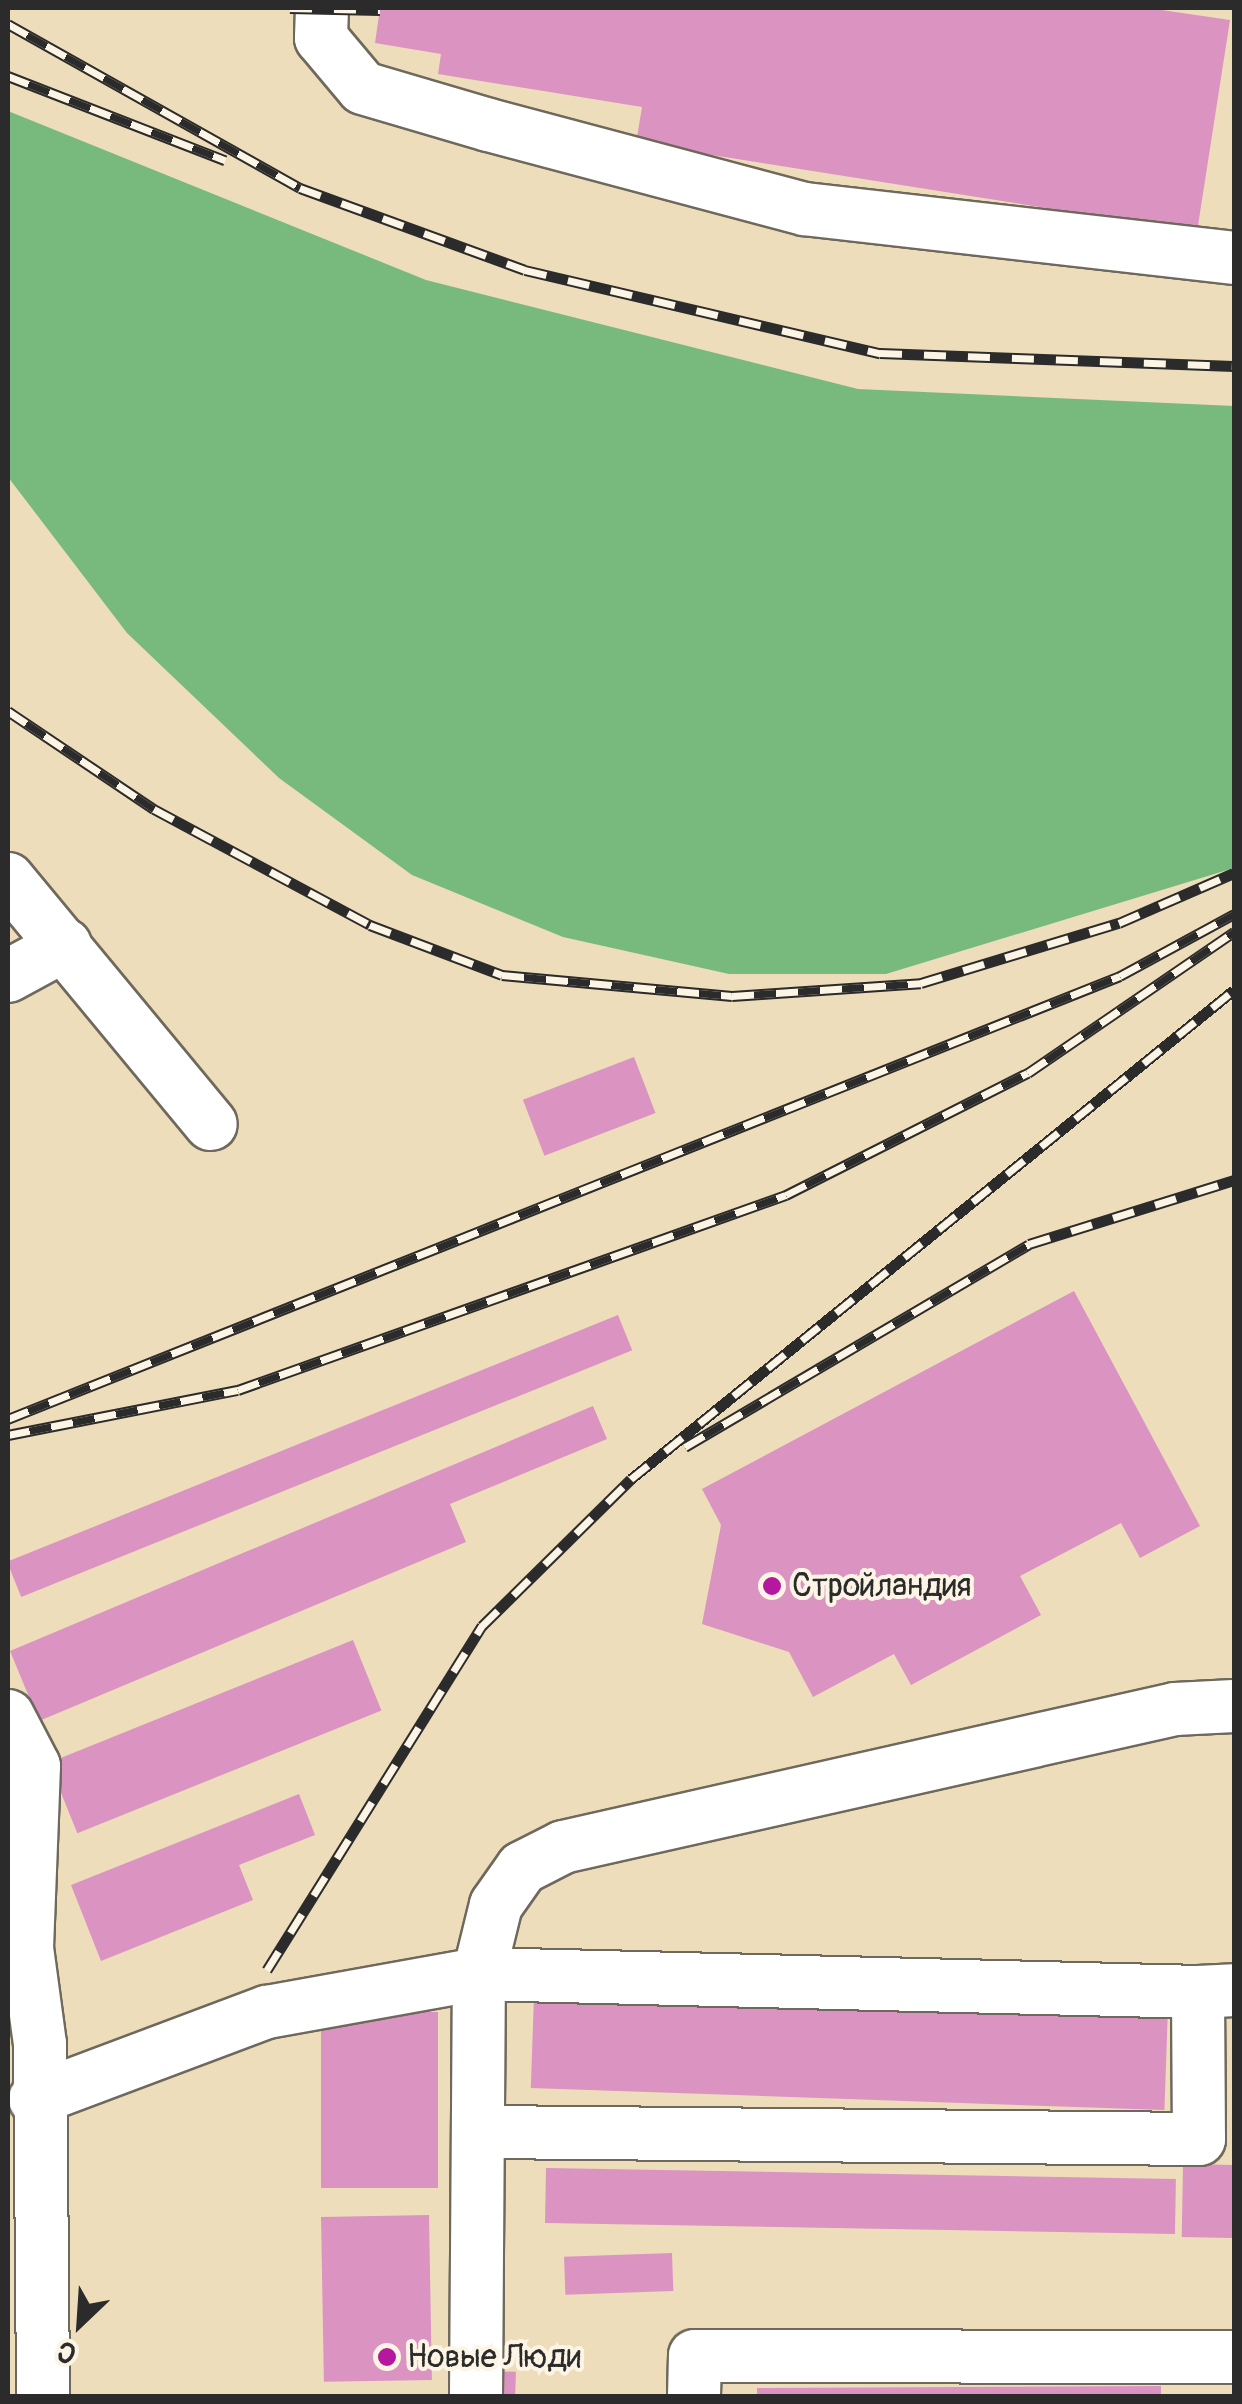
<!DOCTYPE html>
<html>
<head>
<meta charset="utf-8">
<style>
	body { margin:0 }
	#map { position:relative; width:1242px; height:2404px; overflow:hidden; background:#edddba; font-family:Pangolin,sans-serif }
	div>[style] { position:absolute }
	.forest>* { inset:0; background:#78ba7d }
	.building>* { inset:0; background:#db93c2; transform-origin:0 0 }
	.roads { filter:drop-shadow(2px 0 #6f695d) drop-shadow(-2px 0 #6f695d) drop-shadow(0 2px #6f695d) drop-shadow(0 -2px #6f695d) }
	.minor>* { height:52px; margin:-26px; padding:0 26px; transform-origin:26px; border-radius:26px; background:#fff }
	.rail>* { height:11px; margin-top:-5.5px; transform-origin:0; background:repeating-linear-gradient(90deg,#fcf5e5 0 22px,#2b2b2b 0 44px); box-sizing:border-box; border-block:2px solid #2b2b2b }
	.dots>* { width:28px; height:28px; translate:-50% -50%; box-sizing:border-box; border:5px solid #fcf5e5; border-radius:50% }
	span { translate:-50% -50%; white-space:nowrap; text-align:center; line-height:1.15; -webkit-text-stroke:8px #fcf5e5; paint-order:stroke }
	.poi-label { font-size:32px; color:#2b2b2b }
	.left { translate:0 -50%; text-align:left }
	.frame { position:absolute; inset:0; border:10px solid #2b2b2b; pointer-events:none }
	.north { position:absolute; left:30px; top:2274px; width:100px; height:100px; -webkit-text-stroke:8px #fcf5e5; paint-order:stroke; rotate:205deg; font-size:28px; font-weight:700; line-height:40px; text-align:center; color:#2b2b2b }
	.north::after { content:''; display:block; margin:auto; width:35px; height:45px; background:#2b2b2b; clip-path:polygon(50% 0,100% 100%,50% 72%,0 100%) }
</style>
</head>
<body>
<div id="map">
	<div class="forest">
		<i style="clip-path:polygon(8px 111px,426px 280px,858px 389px,1234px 406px,1234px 868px,886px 974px,729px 974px,563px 937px,412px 875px,279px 778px,127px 633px,8px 477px)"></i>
	</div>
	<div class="building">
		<i style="clip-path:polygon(380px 8px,1148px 8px,1230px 20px,1197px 232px,636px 143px,642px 107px,438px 74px,441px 54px,375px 43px)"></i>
		<i style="left:634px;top:1057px;width:60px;height:119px;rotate:69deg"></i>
		<i style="clip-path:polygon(1074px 1291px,1200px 1526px,1140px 1558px,1121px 1523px,1020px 1576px,1041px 1615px,911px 1685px,894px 1654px,813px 1697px,789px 1652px,702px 1624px,721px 1525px,702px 1489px)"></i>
		<i style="left:618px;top:1315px;width:38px;height:659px;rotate:68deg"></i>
		<i style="clip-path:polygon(593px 1406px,607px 1439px,450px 1504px,466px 1542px,39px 1721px,10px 1651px)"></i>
		<i style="left:353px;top:1640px;width:76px;height:328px;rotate:68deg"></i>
		<i style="clip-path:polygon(299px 1794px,315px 1835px,239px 1865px,253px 1900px,101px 1961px,71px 1885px)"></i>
		<i style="left:534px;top:1996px;width:634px;height:92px;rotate:2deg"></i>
		<i style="left:438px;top:2012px;width:176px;height:117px;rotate:90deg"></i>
		<i style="left:1183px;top:2164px;width:51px;height:73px;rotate:1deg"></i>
		<i style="left:546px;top:2168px;width:630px;height:55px;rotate:1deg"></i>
		<i style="left:429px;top:2215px;width:165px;height:108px;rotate:89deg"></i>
		<i style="left:672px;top:2253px;width:38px;height:108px;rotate:88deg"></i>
		<i style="left:492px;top:2371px;width:24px;height:25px;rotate:2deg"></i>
		<i style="clip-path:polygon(1161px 2386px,1161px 2396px,757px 2396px,757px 2388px)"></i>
	</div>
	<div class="roads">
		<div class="minor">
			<i style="left:322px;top:8px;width:30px;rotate:92deg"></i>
			<i style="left:321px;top:38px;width:65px;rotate:50deg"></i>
			<i style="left:363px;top:88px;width:131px;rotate:16.4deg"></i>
			<i style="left:489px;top:125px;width:327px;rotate:14.9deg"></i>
			<i style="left:805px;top:209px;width:432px;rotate:6.5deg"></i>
			<i style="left:8px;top:879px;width:318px;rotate:50.4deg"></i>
			<i style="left:8px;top:976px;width:65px;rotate:-28.5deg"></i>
			<i style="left:8px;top:1716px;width:56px;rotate:62.5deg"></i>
			<i style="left:34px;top:1766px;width:182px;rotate:92.2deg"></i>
			<i style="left:27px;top:1948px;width:97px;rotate:82.3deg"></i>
			<i style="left:40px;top:2044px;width:352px;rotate:89.5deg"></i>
			<i style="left:35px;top:2099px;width:248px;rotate:-20.6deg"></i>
			<i style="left:267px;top:2012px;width:215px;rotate:-10.2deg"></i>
			<i style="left:479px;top:1974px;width:719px;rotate:1.43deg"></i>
			<i style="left:484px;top:2132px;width:715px;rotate:0.56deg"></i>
			<i style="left:1199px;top:2139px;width:147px;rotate:-90.4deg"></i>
			<i style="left:1198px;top:1992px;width:36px;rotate:-3deg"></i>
			<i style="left:476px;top:2396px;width:422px;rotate:-89.6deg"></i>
			<i style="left:479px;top:1974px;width:71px;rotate:-76.2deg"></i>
			<i style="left:496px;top:1905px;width:45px;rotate:-54.9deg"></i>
			<i style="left:522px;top:1868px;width:46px;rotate:-27.1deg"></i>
			<i style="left:563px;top:1847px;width:627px;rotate:-12.71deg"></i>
			<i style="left:1175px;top:1709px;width:59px;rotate:-2.9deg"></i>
			<i style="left:694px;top:2396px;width:40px;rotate:-88.6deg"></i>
			<i style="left:695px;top:2356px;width:539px;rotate:0.11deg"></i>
		</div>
	</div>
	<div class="rail">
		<i style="left:290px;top:8px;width:90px;rotate:1.3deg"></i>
		<i style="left:8px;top:24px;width:335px;rotate:29.3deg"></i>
		<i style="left:300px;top:188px;width:239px;rotate:20deg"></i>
		<i style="left:525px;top:270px;width:365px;rotate:13.2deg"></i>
		<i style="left:880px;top:353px;width:354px;rotate:2.1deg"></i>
		<i style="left:8px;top:76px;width:233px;rotate:21.2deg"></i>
		<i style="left:8px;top:711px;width:176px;rotate:33.9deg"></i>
		<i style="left:154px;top:809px;width:245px;rotate:28.2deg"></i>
		<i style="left:370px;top:925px;width:141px;rotate:20.7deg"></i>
		<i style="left:502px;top:975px;width:231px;rotate:5.2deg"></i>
		<i style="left:732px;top:996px;width:189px;rotate:-3.9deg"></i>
		<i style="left:921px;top:983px;width:207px;rotate:-16.9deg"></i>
		<i style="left:1119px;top:923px;width:125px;rotate:-23.5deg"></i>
		<i style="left:8px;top:1419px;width:1197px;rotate:-21.72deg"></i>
		<i style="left:1120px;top:976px;width:130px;rotate:-28.5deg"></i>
		<i style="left:8px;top:1435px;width:234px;rotate:-11.1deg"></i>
		<i style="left:238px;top:1390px;width:582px;rotate:-19.59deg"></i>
		<i style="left:786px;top:1195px;width:271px;rotate:-26.8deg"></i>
		<i style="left:1028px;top:1073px;width:250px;rotate:-34.4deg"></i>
		<i style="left:685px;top:1447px;width:399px;rotate:-30.5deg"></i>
		<i style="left:1029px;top:1244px;width:215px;rotate:-17.3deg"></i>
		<i style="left:267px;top:1970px;width:406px;rotate:-58deg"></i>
		<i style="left:482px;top:1626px;width:209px;rotate:-44.6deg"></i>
		<i style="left:631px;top:1479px;width:776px;rotate:-39.04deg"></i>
	</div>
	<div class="dots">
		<i style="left:772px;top:1586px;background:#b5179e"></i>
		<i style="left:387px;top:2357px;background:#b5179e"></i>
	</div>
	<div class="poi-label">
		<span class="left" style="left:792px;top:1586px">Стройландия</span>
		<span class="left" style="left:407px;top:2357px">Новые Люди</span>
	</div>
	<div class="frame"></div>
	<div class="north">С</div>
</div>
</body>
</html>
